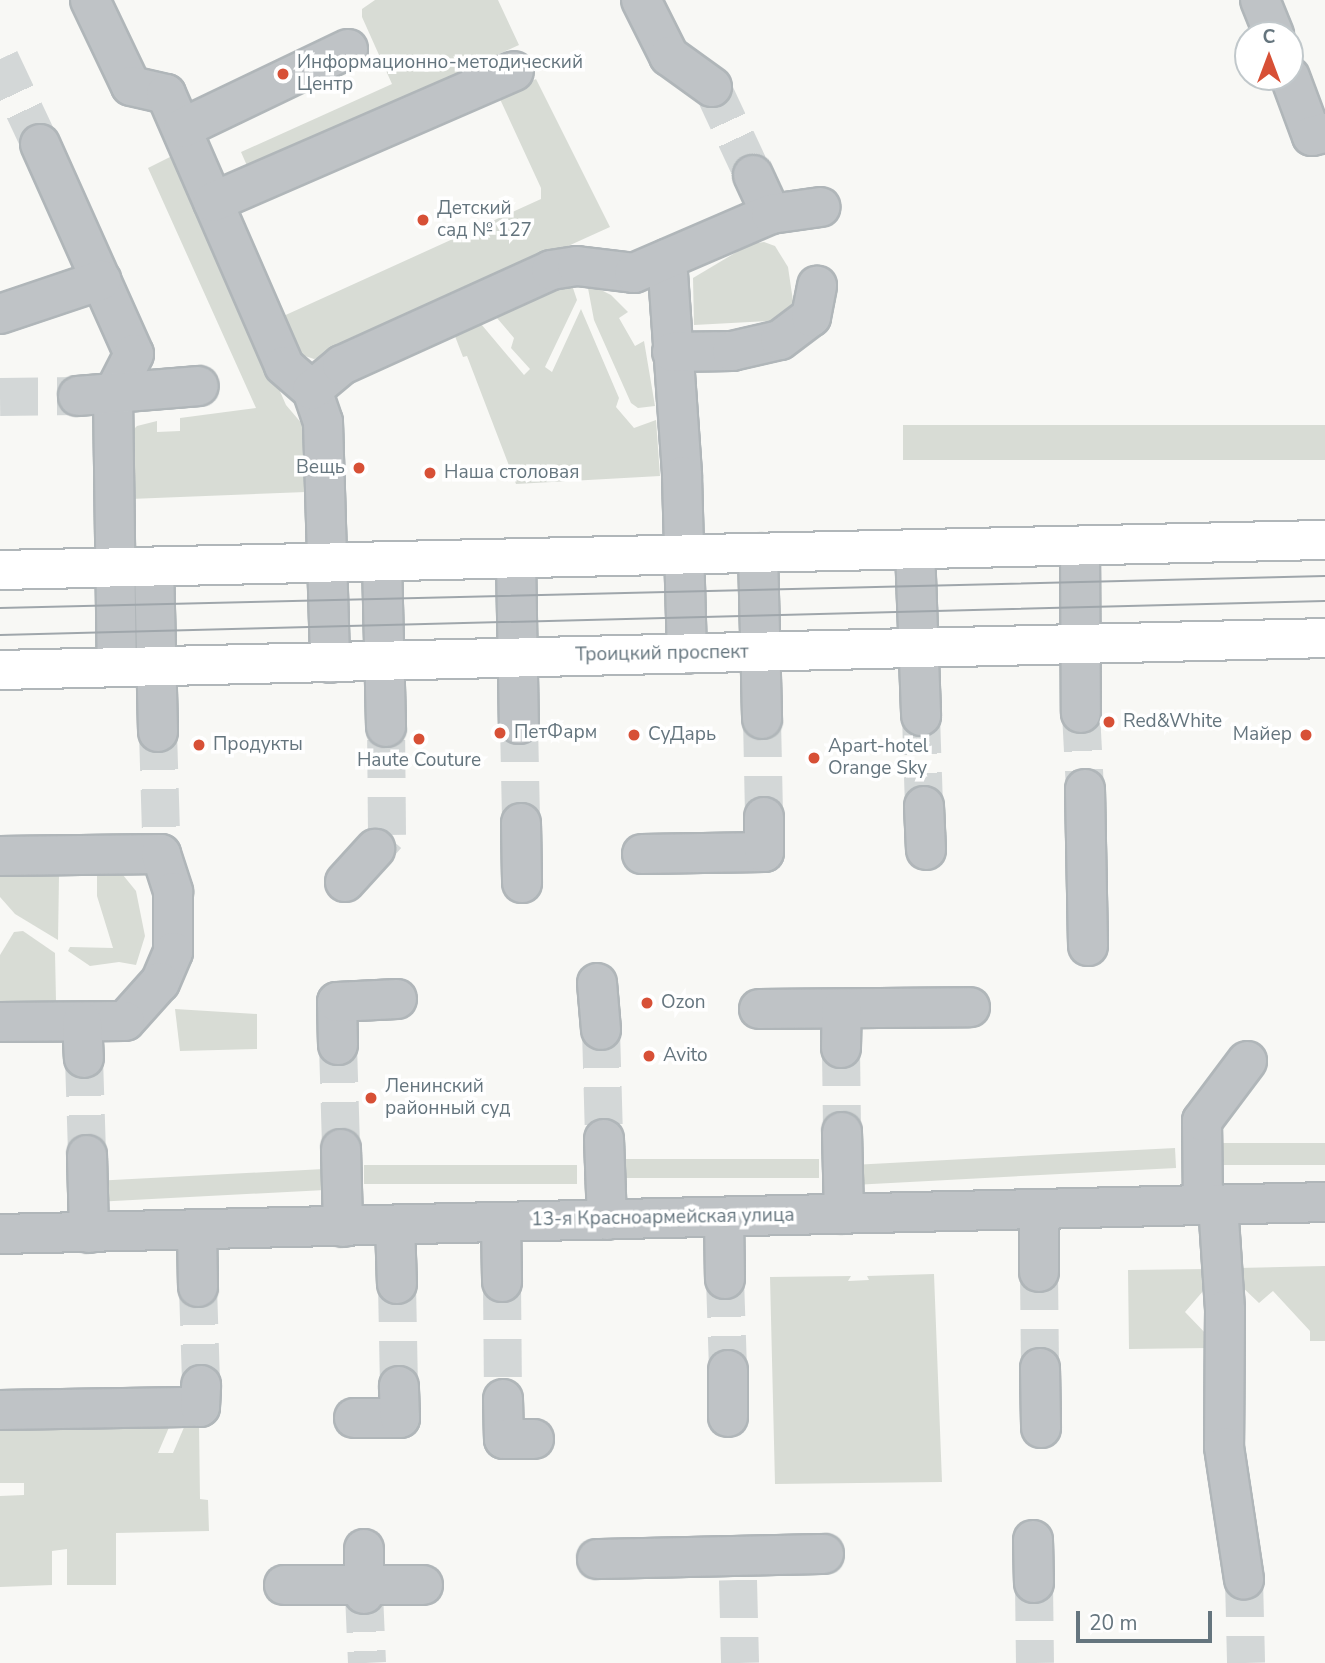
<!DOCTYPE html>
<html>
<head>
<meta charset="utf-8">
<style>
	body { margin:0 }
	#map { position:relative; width:1325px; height:1663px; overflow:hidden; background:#f8f8f5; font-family:"Nunito Sans",sans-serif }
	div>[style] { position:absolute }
	.green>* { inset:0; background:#d8dcd5; transform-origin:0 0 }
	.minor-tunnel>* { height:38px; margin-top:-19px; transform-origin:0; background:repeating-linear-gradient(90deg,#d3d7d7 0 38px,transparent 0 57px) }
	.roads { filter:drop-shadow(2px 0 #b0b6b9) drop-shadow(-2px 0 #b0b6b9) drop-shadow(0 2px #b0b6b9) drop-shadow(0 -2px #b0b6b9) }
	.minor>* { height:38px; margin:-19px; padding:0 19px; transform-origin:19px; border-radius:19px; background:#bfc3c6 }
	.major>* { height:38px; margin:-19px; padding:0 19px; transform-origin:19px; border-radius:19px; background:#fff }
	.tram>* { height:2px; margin:-1px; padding:0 1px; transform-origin:1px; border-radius:1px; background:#9fa6ab }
	.dots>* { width:19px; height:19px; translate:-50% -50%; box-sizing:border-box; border:4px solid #fff; border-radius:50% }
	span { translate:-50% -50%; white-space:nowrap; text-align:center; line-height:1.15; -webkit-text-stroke:7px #fff; paint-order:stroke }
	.poi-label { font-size:19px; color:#65757e }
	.left { translate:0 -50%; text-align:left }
	.right { translate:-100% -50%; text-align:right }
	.street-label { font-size:19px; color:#65757e }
	.north { position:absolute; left:1234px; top:21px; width:70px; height:70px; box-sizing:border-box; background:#fff; border:2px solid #c1c8cb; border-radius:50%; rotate:0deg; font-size:19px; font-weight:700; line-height:28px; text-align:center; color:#65757e }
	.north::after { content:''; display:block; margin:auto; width:24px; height:32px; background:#d75036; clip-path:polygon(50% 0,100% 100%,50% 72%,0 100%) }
	.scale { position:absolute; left:1076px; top:1611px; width:136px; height:32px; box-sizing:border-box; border:4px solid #65757e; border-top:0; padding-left:9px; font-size:21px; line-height:24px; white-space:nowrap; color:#65757e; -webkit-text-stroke:5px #fff; paint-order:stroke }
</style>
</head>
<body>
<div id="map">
	<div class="green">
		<i style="clip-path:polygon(375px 0,498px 0,519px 45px,248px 168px,241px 152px,392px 84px,362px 17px,362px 9px)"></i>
		<i style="clip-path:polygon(536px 79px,610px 227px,323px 357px,314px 359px,296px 353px,279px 318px,541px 199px,541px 188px,499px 97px)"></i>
		<i style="clip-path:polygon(176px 154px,286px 405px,303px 425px,306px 492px,130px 499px,133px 430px,137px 426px,157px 421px,157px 432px,180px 431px,180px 418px,256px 408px,148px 168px)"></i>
		<i style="clip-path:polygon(764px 242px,775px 246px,788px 267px,793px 301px,789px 311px,771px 321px,694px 325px,693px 278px,750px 244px)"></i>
		<i style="clip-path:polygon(571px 282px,577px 300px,545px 367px,552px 372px,581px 309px,619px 398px,616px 407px,634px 428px,656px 420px,660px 476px,516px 484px,467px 356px,463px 357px,453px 331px,476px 318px,524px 375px,530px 369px,511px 348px,514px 338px,491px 311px)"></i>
		<i style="clip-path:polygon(587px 283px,611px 295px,628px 312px,619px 318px,635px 346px,644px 341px,655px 406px,638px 408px,631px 403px,594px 320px)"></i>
		<i style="left:1325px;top:425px;width:35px;height:422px;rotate:90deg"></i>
		<i style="clip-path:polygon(97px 869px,123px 875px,136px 891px,145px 936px,136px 965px,119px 962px,90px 966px,68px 951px,70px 947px,113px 948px,97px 896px)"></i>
		<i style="clip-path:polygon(58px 870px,59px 876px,58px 940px,15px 914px,0 897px,0 874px)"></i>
		<i style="clip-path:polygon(23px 931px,55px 953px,56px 1001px,0 1002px,0 955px,14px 932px)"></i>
		<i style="clip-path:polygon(175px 1009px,257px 1014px,257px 1049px,180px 1051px)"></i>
		<i style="left:1325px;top:1143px;width:22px;height:109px;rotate:90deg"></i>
		<i style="left:1175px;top:1148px;width:20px;height:314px;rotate:87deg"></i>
		<i style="left:819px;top:1159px;width:19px;height:203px;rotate:90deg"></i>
		<i style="left:577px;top:1165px;width:19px;height:213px;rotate:90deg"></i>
		<i style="left:324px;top:1169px;width:21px;height:226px;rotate:87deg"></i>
		<i style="clip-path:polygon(1325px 1266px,1325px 1341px,1310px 1341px,1310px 1331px,1273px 1291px,1259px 1303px,1238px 1283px,1238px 1268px)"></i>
		<i style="clip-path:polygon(1209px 1269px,1210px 1283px,1185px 1312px,1210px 1338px,1210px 1348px,1129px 1349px,1128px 1270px)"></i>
		<i style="clip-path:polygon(934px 1274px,942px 1482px,775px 1484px,770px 1277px,851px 1276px,848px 1281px,869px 1280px,867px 1276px)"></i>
		<i style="clip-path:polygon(199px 1424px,200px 1499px,208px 1500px,209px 1531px,116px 1533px,116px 1585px,67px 1585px,67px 1549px,52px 1551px,52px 1585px,0 1587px,0 1496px,24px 1495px,24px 1483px,0 1483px,0 1427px,170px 1425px,158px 1453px,173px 1453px,185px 1425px)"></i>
	</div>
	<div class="minor-tunnel">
		<i style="left:0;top:59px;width:94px;rotate:64.8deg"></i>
		<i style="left:712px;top:87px;width:97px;rotate:65deg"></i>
		<i style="left:0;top:397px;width:78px;rotate:-0.7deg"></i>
		<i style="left:1081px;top:713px;width:76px;rotate:87deg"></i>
		<i style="left:921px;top:716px;width:90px;rotate:88.1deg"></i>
		<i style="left:762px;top:719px;width:98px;rotate:88.8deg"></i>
		<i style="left:519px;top:724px;width:99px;rotate:88.8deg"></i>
		<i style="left:158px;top:732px;width:103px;rotate:88.3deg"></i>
		<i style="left:375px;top:849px;width:18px;rotate:-49deg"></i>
		<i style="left:387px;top:835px;width:108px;rotate:-90.5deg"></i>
		<i style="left:601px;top:1030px;width:109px;rotate:88.4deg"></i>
		<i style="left:338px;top:1045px;width:104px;rotate:88.3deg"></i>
		<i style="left:841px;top:1048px;width:84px;rotate:89.3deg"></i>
		<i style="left:84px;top:1058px;width:97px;rotate:88.2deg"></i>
		<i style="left:1039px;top:1272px;width:96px;rotate:89.4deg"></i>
		<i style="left:725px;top:1279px;width:91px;rotate:88.1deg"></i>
		<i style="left:502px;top:1282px;width:117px;rotate:89.5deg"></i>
		<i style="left:397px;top:1284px;width:102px;rotate:88.9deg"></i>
		<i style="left:198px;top:1287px;width:98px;rotate:88.2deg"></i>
		<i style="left:1244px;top:1579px;width:84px;rotate:88.6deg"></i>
		<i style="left:738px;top:1580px;width:83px;rotate:88.6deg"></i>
		<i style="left:1034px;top:1583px;width:80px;rotate:89.3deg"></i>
		<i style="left:364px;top:1594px;width:69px;rotate:87.5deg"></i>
	</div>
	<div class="roads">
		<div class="minor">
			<i style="left:90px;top:0;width:95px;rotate:64.5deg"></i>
			<i style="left:131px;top:86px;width:36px;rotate:13deg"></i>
			<i style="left:166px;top:94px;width:296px;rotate:66.5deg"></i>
			<i style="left:284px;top:366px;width:37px;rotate:41deg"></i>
			<i style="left:312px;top:390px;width:34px;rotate:71deg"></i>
			<i style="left:323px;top:422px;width:241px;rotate:88.3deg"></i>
			<i style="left:641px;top:0;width:63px;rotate:63.4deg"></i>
			<i style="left:669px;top:56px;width:53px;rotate:35.8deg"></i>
			<i style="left:1260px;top:0;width:38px;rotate:68deg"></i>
			<i style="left:1290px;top:77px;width:63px;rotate:69.6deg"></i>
			<i style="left:1312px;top:136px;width:13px;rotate:-13deg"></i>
			<i style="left:183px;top:128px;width:183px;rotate:-25.6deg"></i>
			<i style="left:40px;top:144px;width:230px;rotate:65.9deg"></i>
			<i style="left:134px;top:354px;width:46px;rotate:117.1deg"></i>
			<i style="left:113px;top:395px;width:272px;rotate:89.2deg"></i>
			<i style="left:753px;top:175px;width:43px;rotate:65.2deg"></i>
			<i style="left:213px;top:202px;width:328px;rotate:-23.5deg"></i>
			<i style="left:667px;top:259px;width:218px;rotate:86deg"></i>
			<i style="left:682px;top:476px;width:178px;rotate:88.4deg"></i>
			<i style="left:0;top:314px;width:107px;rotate:-18.6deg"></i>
			<i style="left:672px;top:352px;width:60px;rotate:-1deg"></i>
			<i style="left:732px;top:351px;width:49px;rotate:-12.9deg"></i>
			<i style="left:780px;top:340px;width:39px;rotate:-37deg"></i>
			<i style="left:811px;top:317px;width:32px;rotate:-79deg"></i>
			<i style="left:312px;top:390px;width:39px;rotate:-40deg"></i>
			<i style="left:342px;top:365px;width:230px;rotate:-24.4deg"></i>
			<i style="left:551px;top:270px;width:26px;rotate:-9deg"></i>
			<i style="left:577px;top:266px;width:57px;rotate:7deg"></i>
			<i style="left:634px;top:273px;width:149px;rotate:-23.3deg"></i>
			<i style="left:771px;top:214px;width:50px;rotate:-8deg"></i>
			<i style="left:78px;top:396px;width:121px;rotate:-4.7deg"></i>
			<i style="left:1080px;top:546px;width:167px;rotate:89.7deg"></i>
			<i style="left:915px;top:549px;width:167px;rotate:87.9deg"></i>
			<i style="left:758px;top:553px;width:166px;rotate:88.6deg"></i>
			<i style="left:516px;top:559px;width:165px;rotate:89deg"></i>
			<i style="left:382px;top:562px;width:165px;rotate:88.6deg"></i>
			<i style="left:154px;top:567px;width:165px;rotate:88.6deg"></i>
			<i style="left:1085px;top:789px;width:157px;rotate:88.9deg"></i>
			<i style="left:924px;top:806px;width:44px;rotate:87.4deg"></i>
			<i style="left:521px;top:823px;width:60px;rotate:89deg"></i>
			<i style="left:642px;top:854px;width:122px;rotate:-0.9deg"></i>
			<i style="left:764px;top:852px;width:35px;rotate:-90deg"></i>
			<i style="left:0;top:856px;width:161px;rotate:-0.7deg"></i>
			<i style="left:161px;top:854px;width:40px;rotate:72deg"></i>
			<i style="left:173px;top:892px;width:60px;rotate:90deg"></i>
			<i style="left:173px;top:952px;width:33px;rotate:113deg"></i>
			<i style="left:160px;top:982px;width:52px;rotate:131.9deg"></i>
			<i style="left:125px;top:1021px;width:125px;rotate:179.5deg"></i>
			<i style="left:345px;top:882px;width:45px;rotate:-47.7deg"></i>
			<i style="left:597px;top:983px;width:47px;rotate:85.1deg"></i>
			<i style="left:759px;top:1009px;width:211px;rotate:-0.5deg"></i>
			<i style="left:82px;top:1022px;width:36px;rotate:87deg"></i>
			<i style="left:338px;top:1045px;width:43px;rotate:-91.3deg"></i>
			<i style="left:337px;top:1002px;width:60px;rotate:-2.9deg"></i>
			<i style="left:841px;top:1048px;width:39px;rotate:-89deg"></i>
			<i style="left:842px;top:1132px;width:82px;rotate:88.6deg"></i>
			<i style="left:604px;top:1139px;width:81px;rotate:87.9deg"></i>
			<i style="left:341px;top:1149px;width:78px;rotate:88.5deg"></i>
			<i style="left:87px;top:1155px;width:78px;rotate:88.5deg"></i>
			<i style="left:1203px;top:1204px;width:83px;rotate:-90.7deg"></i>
			<i style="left:1202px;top:1121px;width:75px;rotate:-53.1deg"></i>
			<i style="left:1218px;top:1204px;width:106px;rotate:86.2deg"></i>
			<i style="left:1225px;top:1310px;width:137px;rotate:90.4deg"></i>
			<i style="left:1224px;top:1447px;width:134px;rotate:81.4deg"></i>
			<i style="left:1039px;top:1209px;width:63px;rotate:90deg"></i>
			<i style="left:724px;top:1217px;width:62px;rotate:89.1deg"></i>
			<i style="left:501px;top:1222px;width:60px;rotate:89deg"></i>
			<i style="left:395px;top:1225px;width:59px;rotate:88.1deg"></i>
			<i style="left:197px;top:1230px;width:57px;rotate:89deg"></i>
			<i style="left:0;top:1234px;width:1325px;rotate:-1.38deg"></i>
			<i style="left:1040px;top:1368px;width:60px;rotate:89deg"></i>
			<i style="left:728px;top:1370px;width:47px;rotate:90deg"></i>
			<i style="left:503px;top:1399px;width:40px;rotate:88.6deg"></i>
			<i style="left:504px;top:1439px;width:30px"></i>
			<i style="left:0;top:1410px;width:200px;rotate:-0.9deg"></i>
			<i style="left:200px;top:1407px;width:22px;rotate:-87deg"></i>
			<i style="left:354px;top:1418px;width:46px"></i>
			<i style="left:400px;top:1418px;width:32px;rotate:-92deg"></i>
			<i style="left:1033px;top:1540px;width:43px;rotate:88.7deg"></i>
			<i style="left:364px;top:1549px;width:45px;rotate:90deg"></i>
			<i style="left:597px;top:1559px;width:227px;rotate:-1.3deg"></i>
			<i style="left:284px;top:1585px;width:139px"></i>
		</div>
		<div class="major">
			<i style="left:0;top:570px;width:1325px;rotate:-1.3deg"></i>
			<i style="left:0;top:670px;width:1325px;rotate:-1.38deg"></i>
		</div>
	</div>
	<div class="tram">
		<i style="left:0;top:608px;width:1325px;rotate:-1.38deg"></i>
		<i style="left:0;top:635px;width:1325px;rotate:-1.47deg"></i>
	</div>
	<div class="dots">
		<i style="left:283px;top:74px;background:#d75036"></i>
		<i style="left:423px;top:220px;background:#d75036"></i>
		<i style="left:359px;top:468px;background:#d75036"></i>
		<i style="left:430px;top:473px;background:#d75036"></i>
		<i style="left:1109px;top:722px;background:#d75036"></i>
		<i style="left:500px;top:733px;background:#d75036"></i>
		<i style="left:634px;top:735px;background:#d75036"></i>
		<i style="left:1306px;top:735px;background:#d75036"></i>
		<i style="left:419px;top:739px;background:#d75036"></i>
		<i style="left:199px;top:745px;background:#d75036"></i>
		<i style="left:814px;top:758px;background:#d75036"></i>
		<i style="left:647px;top:1003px;background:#d75036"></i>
		<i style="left:649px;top:1056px;background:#d75036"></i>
		<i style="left:371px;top:1098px;background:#d75036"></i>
	</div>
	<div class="poi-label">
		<span class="left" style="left:297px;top:74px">Информационно-методический<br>Центр</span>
		<span class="left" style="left:437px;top:220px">Детский<br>сад № 127</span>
		<span class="right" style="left:345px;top:468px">Вещь</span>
		<span class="left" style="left:444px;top:473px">Наша столовая</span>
		<span class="left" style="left:1123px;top:722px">Red&amp;White</span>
		<span class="left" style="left:514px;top:733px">ПетФарм</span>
		<span class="left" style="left:648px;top:735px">СуДарь</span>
		<span class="right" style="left:1292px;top:735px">Майер</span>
		<span class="left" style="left:213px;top:745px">Продукты</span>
		<span class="left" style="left:828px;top:758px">Apart-hotel<br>Orange Sky</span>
		<span style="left:419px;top:761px">Haute Couture</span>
		<span class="left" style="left:661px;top:1003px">Ozon</span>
		<span class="left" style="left:663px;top:1056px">Avito</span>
		<span class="left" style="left:385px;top:1098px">Ленинский<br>районный суд</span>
	</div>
	<div class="street-label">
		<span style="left:662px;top:654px;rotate:-1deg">Троицкий проспект</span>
		<span style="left:663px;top:1218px;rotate:-1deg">13-я Красноармейская улица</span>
	</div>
	<div class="north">С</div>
	<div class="scale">20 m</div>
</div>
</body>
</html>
